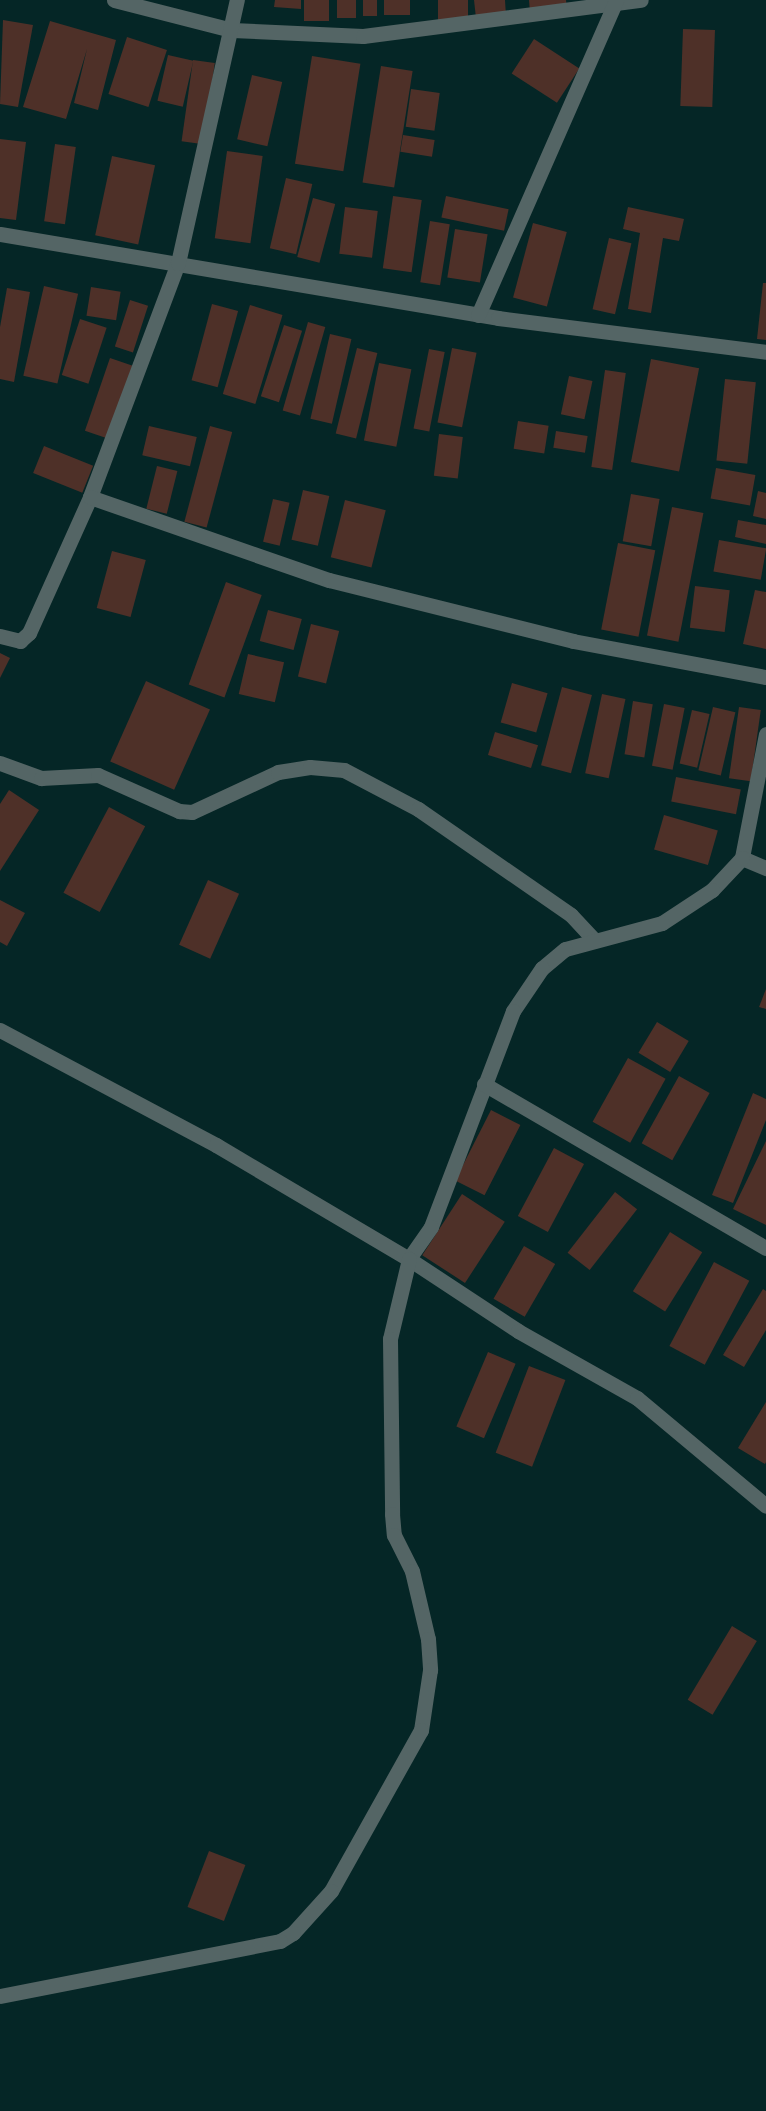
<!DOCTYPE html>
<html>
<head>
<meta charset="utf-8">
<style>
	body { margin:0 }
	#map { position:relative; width:766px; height:2111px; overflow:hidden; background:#052626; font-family:"Source Sans 3",sans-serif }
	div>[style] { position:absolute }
	.building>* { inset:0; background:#4e3028; transform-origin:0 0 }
	.minor>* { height:15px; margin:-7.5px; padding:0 7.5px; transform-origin:7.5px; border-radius:7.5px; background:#546565 }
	span { translate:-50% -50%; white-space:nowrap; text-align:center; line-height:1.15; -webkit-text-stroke:5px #000d0d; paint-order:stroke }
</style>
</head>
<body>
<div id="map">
	<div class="building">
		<i style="clip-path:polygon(275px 0,301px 0,301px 9px,274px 7px)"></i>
		<i style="left:304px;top:0;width:25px;height:21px"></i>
		<i style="left:337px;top:0;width:19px;height:18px"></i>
		<i style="left:363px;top:0;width:14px;height:16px"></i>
		<i style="left:384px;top:0;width:26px;height:15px"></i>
		<i style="left:438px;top:0;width:30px;height:25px"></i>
		<i style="clip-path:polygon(474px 0,505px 0,506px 16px,476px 18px)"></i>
		<i style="clip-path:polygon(529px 0,566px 0,567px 10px,530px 13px)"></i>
		<i style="clip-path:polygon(3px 20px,33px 25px,18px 107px,0 104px)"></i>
		<i style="clip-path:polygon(50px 21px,116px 40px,98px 110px,74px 103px,87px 49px,66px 119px,23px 107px)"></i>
		<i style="left:683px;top:29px;width:32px;height:77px;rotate:2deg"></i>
		<i style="left:127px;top:37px;width:42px;height:60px;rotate:18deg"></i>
		<i style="left:534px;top:39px;width:54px;height:41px;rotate:33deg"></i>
		<i style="left:168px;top:55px;width:26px;height:47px;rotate:13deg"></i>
		<i style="left:312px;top:56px;width:49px;height:109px;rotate:9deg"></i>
		<i style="left:193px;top:60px;width:22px;height:82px;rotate:8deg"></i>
		<i style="left:381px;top:66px;width:32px;height:118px;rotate:9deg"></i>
		<i style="left:252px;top:75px;width:31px;height:66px;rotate:13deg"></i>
		<i style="left:411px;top:89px;width:29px;height:38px;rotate:8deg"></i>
		<i style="left:403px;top:135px;width:32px;height:17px;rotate:9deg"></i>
		<i style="clip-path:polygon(0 139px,26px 142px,16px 220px,0 218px)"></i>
		<i style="left:55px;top:144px;width:21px;height:78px;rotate:8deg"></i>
		<i style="left:227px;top:151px;width:36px;height:88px;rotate:8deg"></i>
		<i style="left:112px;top:156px;width:44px;height:81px;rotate:12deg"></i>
		<i style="left:286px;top:178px;width:27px;height:72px;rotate:13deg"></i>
		<i style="left:393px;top:196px;width:29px;height:73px;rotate:8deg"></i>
		<i style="left:446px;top:196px;width:64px;height:22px;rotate:12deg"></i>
		<i style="left:313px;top:198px;width:23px;height:61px;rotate:15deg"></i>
		<i style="left:345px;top:207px;width:33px;height:47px;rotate:7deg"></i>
		<i style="clip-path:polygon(628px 207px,684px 219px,679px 241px,663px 238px,651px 313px,628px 309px,640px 233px,623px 229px)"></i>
		<i style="left:430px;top:221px;width:20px;height:62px;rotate:9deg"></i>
		<i style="left:533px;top:223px;width:35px;height:77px;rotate:15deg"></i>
		<i style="left:455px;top:229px;width:33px;height:49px;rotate:9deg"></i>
		<i style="left:609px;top:238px;width:23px;height:73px;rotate:13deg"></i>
		<i style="clip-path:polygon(763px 283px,766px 283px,766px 340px,757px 339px)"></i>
		<i style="left:44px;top:286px;width:35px;height:92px;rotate:13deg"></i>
		<i style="left:91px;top:287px;width:30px;height:29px;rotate:9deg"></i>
		<i style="clip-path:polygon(7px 288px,30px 292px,14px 382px,0 379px,0 327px)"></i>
		<i style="left:130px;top:300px;width:19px;height:49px;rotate:18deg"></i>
		<i style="left:212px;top:304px;width:27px;height:79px;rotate:15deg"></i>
		<i style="left:250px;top:305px;width:34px;height:93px;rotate:17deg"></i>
		<i style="left:80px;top:319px;width:28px;height:59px;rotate:18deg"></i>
		<i style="left:308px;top:322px;width:18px;height:92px;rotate:16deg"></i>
		<i style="left:284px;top:325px;width:19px;height:75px;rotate:18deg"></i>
		<i style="left:330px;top:334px;width:22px;height:87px;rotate:13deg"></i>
		<i style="left:357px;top:348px;width:21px;height:88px;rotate:14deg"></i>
		<i style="left:452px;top:348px;width:25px;height:76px;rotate:11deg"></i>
		<i style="left:429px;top:349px;width:16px;height:81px;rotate:11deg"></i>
		<i style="left:110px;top:358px;width:24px;height:77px;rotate:19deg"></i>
		<i style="left:651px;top:359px;width:49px;height:105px;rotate:11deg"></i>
		<i style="left:379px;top:363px;width:33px;height:79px;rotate:11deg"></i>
		<i style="left:605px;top:370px;width:21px;height:98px;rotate:8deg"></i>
		<i style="left:569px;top:376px;width:24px;height:39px;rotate:12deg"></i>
		<i style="left:725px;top:379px;width:31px;height:82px;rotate:6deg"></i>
		<i style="left:518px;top:421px;width:31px;height:28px;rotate:9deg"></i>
		<i style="left:149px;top:426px;width:49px;height:30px;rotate:13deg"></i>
		<i style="left:210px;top:426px;width:23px;height:99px;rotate:15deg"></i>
		<i style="left:556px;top:431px;width:32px;height:17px;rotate:9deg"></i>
		<i style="left:439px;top:434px;width:24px;height:42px;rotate:7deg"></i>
		<i style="left:44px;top:446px;width:53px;height:29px;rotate:22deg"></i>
		<i style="left:157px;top:466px;width:21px;height:44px;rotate:14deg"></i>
		<i style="left:716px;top:468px;width:40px;height:31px;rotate:10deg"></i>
		<i style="left:303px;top:490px;width:27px;height:51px;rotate:13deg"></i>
		<i style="clip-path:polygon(758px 491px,766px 493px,766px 519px,753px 516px)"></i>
		<i style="left:631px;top:494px;width:29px;height:48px;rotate:10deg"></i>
		<i style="left:273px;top:499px;width:17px;height:44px;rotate:13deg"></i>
		<i style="left:345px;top:500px;width:42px;height:59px;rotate:14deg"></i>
		<i style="left:672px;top:507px;width:32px;height:131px;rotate:11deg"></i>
		<i style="clip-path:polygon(738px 520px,766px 525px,766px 544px,735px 537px)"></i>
		<i style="left:719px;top:540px;width:48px;height:32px;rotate:10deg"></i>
		<i style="left:618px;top:543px;width:38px;height:88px;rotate:11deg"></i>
		<i style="left:112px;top:551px;width:35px;height:59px;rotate:15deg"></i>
		<i style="left:226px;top:582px;width:38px;height:109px;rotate:20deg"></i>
		<i style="left:695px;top:586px;width:35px;height:42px;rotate:7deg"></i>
		<i style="clip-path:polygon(755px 590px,766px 592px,766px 649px,743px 644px)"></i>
		<i style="left:268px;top:610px;width:35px;height:32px;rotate:15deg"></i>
		<i style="left:311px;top:624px;width:29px;height:54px;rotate:14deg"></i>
		<i style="clip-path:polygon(0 653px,10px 658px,0 678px)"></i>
		<i style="left:248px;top:654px;width:37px;height:41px;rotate:13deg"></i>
		<i style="left:146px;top:681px;width:70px;height:88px;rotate:24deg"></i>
		<i style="left:512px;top:683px;width:37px;height:41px;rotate:16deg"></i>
		<i style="left:562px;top:687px;width:31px;height:81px;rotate:15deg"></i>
		<i style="left:602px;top:694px;width:24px;height:81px;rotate:12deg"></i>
		<i style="left:633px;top:701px;width:20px;height:54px;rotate:9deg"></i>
		<i style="left:664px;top:704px;width:21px;height:63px;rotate:11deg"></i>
		<i style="left:713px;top:707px;width:23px;height:65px;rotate:13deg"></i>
		<i style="left:739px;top:707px;width:22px;height:72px;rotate:8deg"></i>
		<i style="left:692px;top:710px;width:18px;height:55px;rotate:13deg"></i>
		<i style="left:495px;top:732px;width:45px;height:24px;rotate:17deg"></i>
		<i style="left:676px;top:777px;width:66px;height:25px;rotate:11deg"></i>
		<i style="clip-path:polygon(9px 790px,39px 810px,0 871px,0 804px)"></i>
		<i style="left:109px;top:807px;width:41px;height:97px;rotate:28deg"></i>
		<i style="left:664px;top:815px;width:56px;height:36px;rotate:16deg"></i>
		<i style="left:208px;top:880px;width:34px;height:71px;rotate:24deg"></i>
		<i style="clip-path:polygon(0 900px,25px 913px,7px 946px,0 942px)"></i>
		<i style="clip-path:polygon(766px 989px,766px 1009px,759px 1007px)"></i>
		<i style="left:657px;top:1022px;width:37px;height:36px;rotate:31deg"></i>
		<i style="left:628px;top:1058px;width:43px;height:73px;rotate:29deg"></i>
		<i style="left:679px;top:1076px;width:35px;height:77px;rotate:29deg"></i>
		<i style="clip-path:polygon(753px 1093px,766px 1099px,766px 1120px,733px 1203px,712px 1195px)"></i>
		<i style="left:491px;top:1110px;width:33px;height:79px;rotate:27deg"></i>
		<i style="clip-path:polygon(766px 1141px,766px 1225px,733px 1209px)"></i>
		<i style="left:554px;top:1148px;width:34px;height:77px;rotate:28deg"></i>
		<i style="left:615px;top:1192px;width:28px;height:77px;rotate:38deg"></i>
		<i style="left:462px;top:1194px;width:51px;height:73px;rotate:33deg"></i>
		<i style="left:670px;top:1232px;width:38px;height:70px;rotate:32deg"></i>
		<i style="left:524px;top:1246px;width:36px;height:61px;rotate:30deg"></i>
		<i style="left:714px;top:1262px;width:40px;height:95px;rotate:28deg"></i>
		<i style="clip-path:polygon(763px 1289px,766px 1291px,766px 1330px,744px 1367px,723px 1355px)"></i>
		<i style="left:488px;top:1352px;width:30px;height:81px;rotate:23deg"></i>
		<i style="left:529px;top:1366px;width:39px;height:93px;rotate:21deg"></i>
		<i style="clip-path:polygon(766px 1402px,766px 1462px,765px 1464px,738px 1448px)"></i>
		<i style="left:732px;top:1626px;width:29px;height:86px;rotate:31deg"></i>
		<i style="left:209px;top:1851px;width:39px;height:60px;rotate:21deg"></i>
	</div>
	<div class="minor">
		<i style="left:114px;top:0;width:122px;rotate:14.3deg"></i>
		<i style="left:232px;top:30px;width:131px;rotate:2.6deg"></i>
		<i style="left:363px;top:36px;width:280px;rotate:-7.4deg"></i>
		<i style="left:0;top:234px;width:505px;rotate:9.57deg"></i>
		<i style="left:498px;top:318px;width:270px;rotate:7.2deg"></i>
		<i style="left:478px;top:315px;width:344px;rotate:-66.3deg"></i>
		<i style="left:90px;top:497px;width:250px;rotate:-69.4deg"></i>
		<i style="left:178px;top:263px;width:270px;rotate:-77.4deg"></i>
		<i style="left:0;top:636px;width:21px;rotate:14deg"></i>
		<i style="left:20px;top:641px;width:12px;rotate:-42deg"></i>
		<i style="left:29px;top:633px;width:149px;rotate:-65.8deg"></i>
		<i style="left:90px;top:497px;width:253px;rotate:19.2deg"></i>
		<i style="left:329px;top:580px;width:252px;rotate:14deg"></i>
		<i style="left:573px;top:641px;width:196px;rotate:10.6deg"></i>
		<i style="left:766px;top:734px;width:126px;rotate:101deg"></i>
		<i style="left:742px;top:858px;width:26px;rotate:23deg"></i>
		<i style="left:0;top:763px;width:44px;rotate:20.1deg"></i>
		<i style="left:41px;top:778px;width:57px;rotate:-3deg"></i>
		<i style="left:98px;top:775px;width:89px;rotate:24deg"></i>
		<i style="left:179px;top:811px;width:13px;rotate:4deg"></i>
		<i style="left:192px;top:812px;width:95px;rotate:-24.9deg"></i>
		<i style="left:278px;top:772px;width:32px;rotate:-9deg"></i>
		<i style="left:310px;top:767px;width:34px;rotate:5deg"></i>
		<i style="left:344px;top:770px;width:84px;rotate:27.8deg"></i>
		<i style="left:418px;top:809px;width:186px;rotate:34.7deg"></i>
		<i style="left:571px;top:915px;width:35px;rotate:47deg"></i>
		<i style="left:742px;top:858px;width:44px;rotate:133.2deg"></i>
		<i style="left:712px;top:890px;width:60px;rotate:146.6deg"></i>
		<i style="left:662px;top:923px;width:100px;rotate:165deg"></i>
		<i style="left:565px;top:949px;width:30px;rotate:140deg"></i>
		<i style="left:542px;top:968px;width:52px;rotate:124deg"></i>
		<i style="left:513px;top:1011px;width:231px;rotate:110.8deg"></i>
		<i style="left:431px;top:1227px;width:39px;rotate:125deg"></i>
		<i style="left:409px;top:1259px;width:131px;rotate:33.4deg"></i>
		<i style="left:518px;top:1331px;width:137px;rotate:29.4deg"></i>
		<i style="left:637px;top:1398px;width:168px;rotate:39.9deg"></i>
		<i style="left:0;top:1030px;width:245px;rotate:28deg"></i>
		<i style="left:216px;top:1145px;width:224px;rotate:30.6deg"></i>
		<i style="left:409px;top:1259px;width:82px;rotate:103.4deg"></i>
		<i style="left:390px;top:1339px;width:175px;rotate:89.3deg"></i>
		<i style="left:392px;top:1514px;width:21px;rotate:85deg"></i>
		<i style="left:394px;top:1535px;width:40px;rotate:63.4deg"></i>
		<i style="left:412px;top:1571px;width:70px;rotate:76.8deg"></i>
		<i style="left:428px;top:1639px;width:31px;rotate:86deg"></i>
		<i style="left:430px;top:1670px;width:61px;rotate:98.5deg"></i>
		<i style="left:421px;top:1730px;width:184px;rotate:119.2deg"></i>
		<i style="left:331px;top:1891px;width:57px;rotate:132.1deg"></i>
		<i style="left:293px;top:1933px;width:15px;rotate:148deg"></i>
		<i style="left:280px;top:1941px;width:285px;rotate:168.9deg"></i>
		<i style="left:484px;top:1084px;width:326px;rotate:30.2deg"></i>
	</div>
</div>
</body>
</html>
